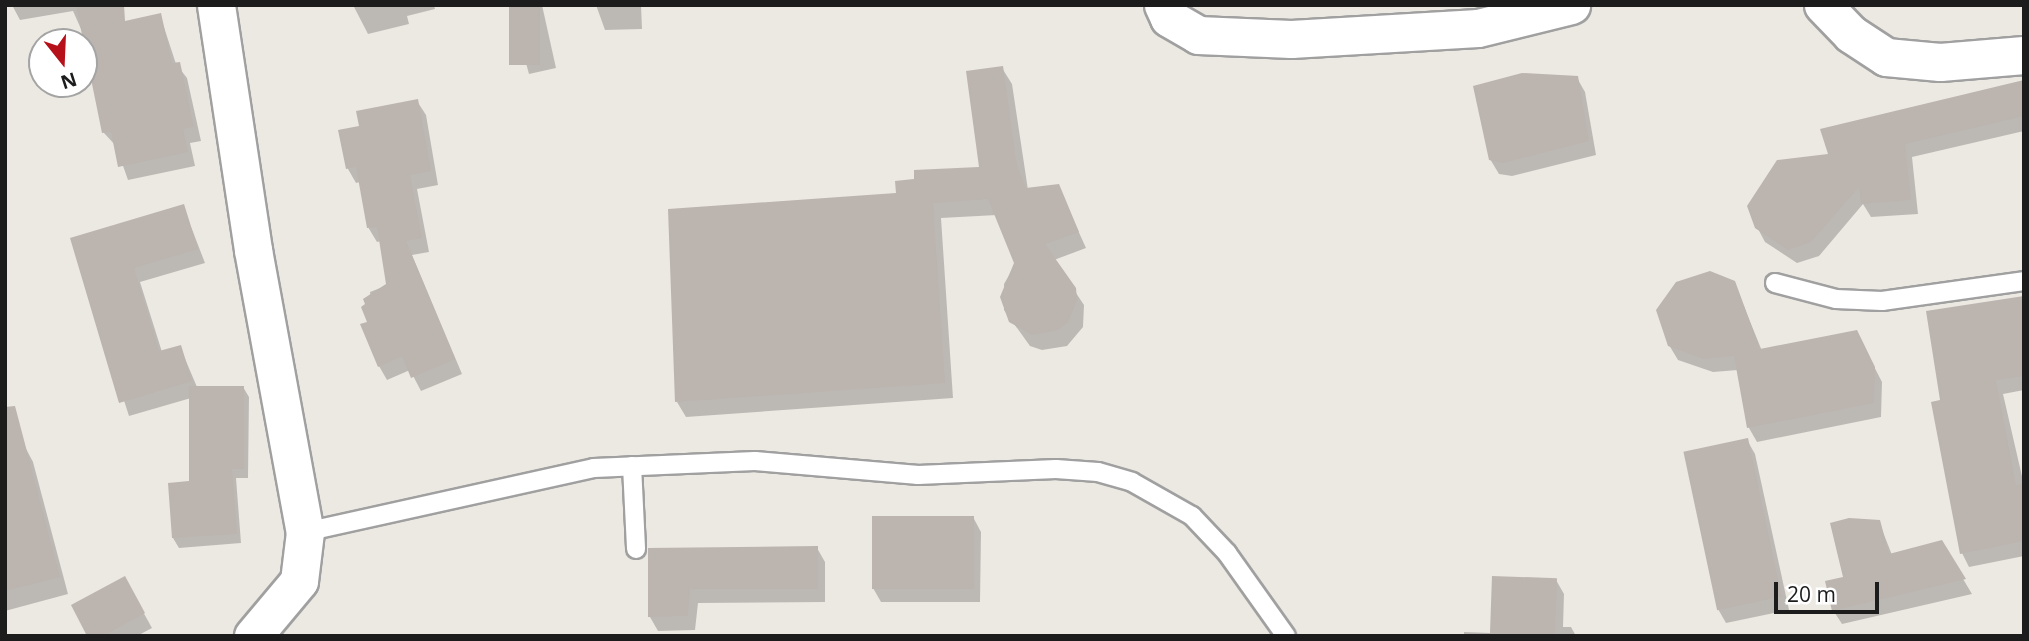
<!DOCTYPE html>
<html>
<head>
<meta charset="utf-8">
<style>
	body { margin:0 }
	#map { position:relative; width:2029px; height:641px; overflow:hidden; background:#ece8e2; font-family:"Open Sans",sans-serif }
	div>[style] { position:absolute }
	.shadow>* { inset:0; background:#0003 }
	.building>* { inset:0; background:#bcb4af; transform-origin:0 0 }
	.roads { filter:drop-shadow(2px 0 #a0a0a0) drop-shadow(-2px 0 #a0a0a0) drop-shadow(0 2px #a0a0a0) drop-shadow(0 -2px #a0a0a0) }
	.service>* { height:18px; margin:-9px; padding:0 9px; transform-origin:9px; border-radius:9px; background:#fff }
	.minor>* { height:37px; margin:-18.5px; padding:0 18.5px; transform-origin:18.5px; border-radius:18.5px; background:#fff }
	span { translate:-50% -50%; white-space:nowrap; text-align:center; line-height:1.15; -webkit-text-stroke:7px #fff; paint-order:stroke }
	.frame { position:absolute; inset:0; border:7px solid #1c1c1c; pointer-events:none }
	.north { position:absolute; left:28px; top:28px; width:70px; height:70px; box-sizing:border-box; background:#fff; border:2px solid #a4a4a4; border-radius:50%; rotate:162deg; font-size:19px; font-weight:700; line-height:28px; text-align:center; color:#1c1c1c }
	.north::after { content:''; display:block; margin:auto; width:24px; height:32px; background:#b6111a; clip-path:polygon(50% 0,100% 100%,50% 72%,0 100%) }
	.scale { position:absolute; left:1774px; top:582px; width:105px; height:32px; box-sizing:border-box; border:4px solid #1c1c1c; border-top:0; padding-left:9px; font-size:21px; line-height:24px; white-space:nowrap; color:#1c1c1c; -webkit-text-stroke:5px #fff; paint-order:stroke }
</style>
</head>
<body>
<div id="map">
	<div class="shadow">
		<i style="clip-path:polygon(12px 5px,112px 5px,115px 25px,160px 15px,176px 64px,187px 78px,201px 141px,190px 143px,195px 166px,128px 180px,116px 146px,104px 133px,85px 38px,73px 11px,20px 20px)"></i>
		<i style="clip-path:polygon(353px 5px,434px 5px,435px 9px,407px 16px,409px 24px,368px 34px)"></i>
		<i style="clip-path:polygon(510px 5px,542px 5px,556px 68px,529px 74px)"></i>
		<i style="clip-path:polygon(596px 5px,641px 5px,642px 29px,605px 30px)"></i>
		<i style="clip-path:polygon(1002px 68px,1012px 84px,1028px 190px,1058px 186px,1086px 248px,1054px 260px,1084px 305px,1083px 327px,1067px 346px,1042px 350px,1030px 346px,1004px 310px,1004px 284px,1016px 263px,997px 215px,941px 218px,953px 398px,686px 417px,677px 402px,897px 194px,981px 169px)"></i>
		<i style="clip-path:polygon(1577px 78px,1585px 92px,1596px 155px,1512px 176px,1499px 174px,1490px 159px)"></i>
		<i style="clip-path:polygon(2024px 81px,2024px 131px,1912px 157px,1918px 214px,1871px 217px,1863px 204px,1819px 256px,1797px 263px,1765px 242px,1757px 227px,1830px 156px,1822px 130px)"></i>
		<i style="clip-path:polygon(417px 101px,426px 115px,438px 185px,417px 189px,429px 252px,412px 255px,462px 374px,421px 391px,410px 370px,387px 380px,379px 366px,370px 292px,388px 285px,381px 241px,377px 242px,368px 227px,360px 182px,356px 183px,348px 169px,340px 131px,361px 127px)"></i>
		<i style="clip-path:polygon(183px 206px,205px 263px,140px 282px,162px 352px,180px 347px,197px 387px,243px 387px,249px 397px,248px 478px,236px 478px,241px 543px,179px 548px,173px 538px,190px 483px,191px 398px,129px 416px,72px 239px)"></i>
		<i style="clip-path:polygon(1734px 282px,1762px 351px,1864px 347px,1882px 382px,1881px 417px,1757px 442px,1749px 428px,1738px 370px,1713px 372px,1678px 360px,1669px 345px)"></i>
		<i style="clip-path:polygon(2024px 298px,2024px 390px,2003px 394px,2024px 485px,2024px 556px,1969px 567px,1962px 553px,1942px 402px)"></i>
		<i style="clip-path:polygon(1747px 440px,1755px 454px,1789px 610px,1726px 623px,1718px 609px)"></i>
		<i style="clip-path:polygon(24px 445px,33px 462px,68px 594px,5px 611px,5px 450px)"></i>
		<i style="clip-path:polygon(973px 517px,981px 532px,980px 602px,881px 602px,873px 588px)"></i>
		<i style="clip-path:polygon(1879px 522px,1892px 555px,1941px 542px,1972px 594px,1842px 624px,1833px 610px,1845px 579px)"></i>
		<i style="clip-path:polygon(817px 548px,825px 562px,825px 602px,698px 603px,695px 630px,658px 631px,650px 617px,650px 550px)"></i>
		<i style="clip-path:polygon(1556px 580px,1564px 594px,1563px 627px,1571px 627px,1576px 636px,1464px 636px,1464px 632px,1491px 633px)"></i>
		<i style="clip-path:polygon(132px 592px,152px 628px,137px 636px,89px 636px)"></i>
	</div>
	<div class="building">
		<i style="clip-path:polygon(76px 5px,124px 5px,125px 21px,161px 13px,172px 63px,180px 62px,194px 127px,183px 129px,188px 152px,118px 167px,111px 132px,102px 133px)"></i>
		<i style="left:509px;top:5px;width:31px;height:60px"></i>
		<i style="clip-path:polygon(1003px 66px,1017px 166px,1026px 188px,1059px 184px,1079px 232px,1045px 244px,1076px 288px,1077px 300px,1068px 322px,1058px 330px,1032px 335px,1009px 322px,1000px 297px,1014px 263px,988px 199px,933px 203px,945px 383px,675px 402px,668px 209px,896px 193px,895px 181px,914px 179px,914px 170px,979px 167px,966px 71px)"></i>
		<i style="clip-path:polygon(1522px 73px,1578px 76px,1589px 141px,1503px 163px,1489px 160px,1473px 86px)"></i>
		<i style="clip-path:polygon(2024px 80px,2024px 116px,1905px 144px,1911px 200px,1861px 204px,1859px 187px,1811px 242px,1788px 250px,1755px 228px,1747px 206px,1777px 160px,1828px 154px,1820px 129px)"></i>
		<i style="clip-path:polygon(418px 99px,431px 171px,410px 175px,422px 238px,406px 241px,455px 359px,411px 378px,402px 356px,378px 367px,360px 324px,367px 322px,361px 307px,365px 304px,363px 299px,386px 284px,377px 227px,367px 228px,356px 167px,346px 169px,338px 130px,359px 126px,356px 111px)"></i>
		<i style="clip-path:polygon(184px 204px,198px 249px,134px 268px,159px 351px,181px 345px,192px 381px,119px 403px,70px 238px)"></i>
		<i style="clip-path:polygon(1710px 271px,1735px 281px,1760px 349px,1857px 330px,1875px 367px,1874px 403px,1747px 428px,1734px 356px,1704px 359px,1668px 346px,1656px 310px,1676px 282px)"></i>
		<i style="clip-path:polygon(2024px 296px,2024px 376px,1996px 380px,2016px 485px,2024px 483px,2024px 541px,1960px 554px,1931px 402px,1940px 400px,1926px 311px)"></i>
		<i style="clip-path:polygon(189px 386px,244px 386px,244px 469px,232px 469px,237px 534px,172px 538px,168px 483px,189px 481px)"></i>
		<i style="clip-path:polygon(15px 406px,60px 577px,5px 591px,5px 407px)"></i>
		<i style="left:1748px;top:438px;width:162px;height:66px;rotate:78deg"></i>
		<i style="left:872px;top:516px;width:102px;height:73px"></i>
		<i style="clip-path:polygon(1849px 518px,1880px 520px,1889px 554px,1942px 540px,1966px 579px,1832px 611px,1825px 581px,1843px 577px,1830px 523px)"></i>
		<i style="clip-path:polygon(818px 546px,818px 589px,690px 589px,688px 616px,648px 617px,648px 548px)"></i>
		<i style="clip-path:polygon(125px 576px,145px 613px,103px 636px,87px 636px,71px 605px)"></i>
		<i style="left:1492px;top:576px;width:65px;height:60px;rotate:2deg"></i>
	</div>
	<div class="roads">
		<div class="service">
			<i style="left:1775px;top:283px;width:63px;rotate:14.7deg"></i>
			<i style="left:1836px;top:299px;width:46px;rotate:2.5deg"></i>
			<i style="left:1882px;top:301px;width:143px;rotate:-8deg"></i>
			<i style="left:632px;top:466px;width:83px;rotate:87.2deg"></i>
			<i style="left:305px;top:532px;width:296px;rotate:-12.5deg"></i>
			<i style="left:594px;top:468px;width:161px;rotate:-2.5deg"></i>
			<i style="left:755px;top:461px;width:164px;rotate:4.9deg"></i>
			<i style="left:918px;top:475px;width:138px;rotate:-2.5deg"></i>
			<i style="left:1056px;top:469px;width:42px;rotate:4.1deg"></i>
			<i style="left:1098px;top:472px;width:35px;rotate:16deg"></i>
			<i style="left:1132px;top:482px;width:69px;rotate:29.5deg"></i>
			<i style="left:1192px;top:516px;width:51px;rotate:46.6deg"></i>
			<i style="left:1227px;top:553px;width:102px;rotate:54.6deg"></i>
		</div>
		<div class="minor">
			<i style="left:216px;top:5px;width:248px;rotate:81.4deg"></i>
			<i style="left:253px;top:250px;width:287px;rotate:79.6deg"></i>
			<i style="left:305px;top:532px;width:49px;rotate:97deg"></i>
			<i style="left:299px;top:581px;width:72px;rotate:129.9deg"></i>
			<i style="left:1163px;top:5px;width:14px;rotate:65deg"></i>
			<i style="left:1169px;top:18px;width:34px;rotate:30deg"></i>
			<i style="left:1198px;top:35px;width:93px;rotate:2.5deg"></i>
			<i style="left:1291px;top:39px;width:187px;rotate:-3.4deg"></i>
			<i style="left:1478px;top:28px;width:96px;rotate:-13.9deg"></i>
			<i style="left:1823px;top:5px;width:40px;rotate:46deg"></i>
			<i style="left:1851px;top:34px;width:42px;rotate:33.3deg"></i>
			<i style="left:1886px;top:57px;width:54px;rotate:5.3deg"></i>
			<i style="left:1940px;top:62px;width:84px;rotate:-4.8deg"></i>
		</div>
	</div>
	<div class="frame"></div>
	<div class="north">N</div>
	<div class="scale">20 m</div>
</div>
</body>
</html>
